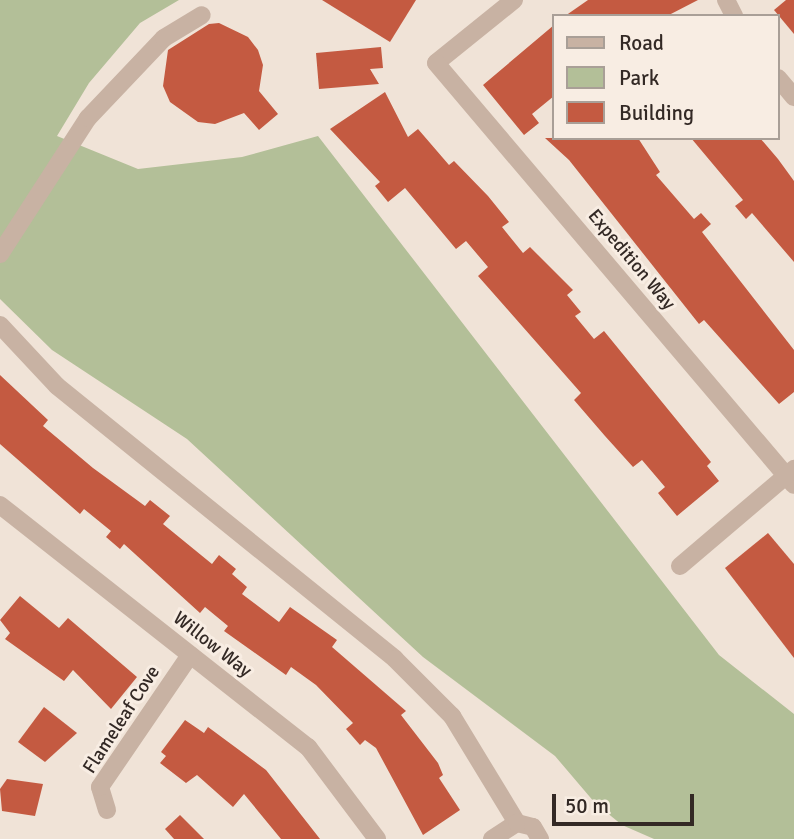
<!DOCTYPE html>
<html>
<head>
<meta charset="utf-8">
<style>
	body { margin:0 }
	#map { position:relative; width:794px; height:839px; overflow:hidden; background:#f0e3d7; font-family:Signika,sans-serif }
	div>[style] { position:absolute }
	.green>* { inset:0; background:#b3bf98 }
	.building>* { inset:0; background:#c45a41 }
	.minor>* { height:18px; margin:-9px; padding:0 9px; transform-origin:9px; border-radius:9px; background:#c8b2a3 }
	span { translate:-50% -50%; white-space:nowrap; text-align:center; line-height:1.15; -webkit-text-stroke:6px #f8ede3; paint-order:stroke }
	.street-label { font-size:19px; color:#332925 }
	.legend { position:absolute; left:552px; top:14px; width:228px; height:126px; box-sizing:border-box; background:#f8ede3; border:2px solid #a99f97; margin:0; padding:9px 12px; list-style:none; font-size:21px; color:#332925 }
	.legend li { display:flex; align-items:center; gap:14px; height:35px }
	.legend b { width:35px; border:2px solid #a99f97 }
	.scale { position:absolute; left:552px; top:794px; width:142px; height:32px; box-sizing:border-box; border:4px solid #332925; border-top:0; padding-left:9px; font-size:21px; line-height:24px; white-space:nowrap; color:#332925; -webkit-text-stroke:5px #f8ede3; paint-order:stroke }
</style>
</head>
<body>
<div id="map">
	<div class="green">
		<i style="clip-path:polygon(0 0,179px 0,140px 23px,89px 83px,57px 136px,138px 169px,242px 157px,318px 136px,719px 655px,794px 714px,794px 839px,654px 839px,622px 825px,595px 803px,555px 756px,423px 657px,187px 439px,52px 350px,0 299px)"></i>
	</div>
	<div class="building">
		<i style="clip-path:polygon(322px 0,416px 0,390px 42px)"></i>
		<i style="clip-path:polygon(588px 0,698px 0,667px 16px,565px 16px)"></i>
		<i style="clip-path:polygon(786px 0,794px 0,794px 34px,774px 10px)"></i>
		<i style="clip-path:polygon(219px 23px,248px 37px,258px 50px,263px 65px,259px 91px,278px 114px,259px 130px,244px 113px,215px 124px,198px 122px,170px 102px,163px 86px,168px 50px,209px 24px)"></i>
		<i style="clip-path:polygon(554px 25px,554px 96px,532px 114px,539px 123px,524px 135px,483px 85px)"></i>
		<i style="clip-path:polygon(381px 47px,383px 68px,370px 69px,379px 84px,319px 89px,316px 53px)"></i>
		<i style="clip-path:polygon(385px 92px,408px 137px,418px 129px,449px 165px,454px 161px,488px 196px,509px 222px,502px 227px,523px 253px,530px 247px,573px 290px,567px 295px,581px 312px,575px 316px,594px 339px,604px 331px,711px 462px,707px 466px,719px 481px,677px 516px,658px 493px,665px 487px,642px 460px,633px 467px,605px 436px,574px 400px,581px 393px,478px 276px,488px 267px,466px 241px,456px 249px,405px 188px,388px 202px,375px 186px,380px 182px,330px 129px)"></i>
		<i style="clip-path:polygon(545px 138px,638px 138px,660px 172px,656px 175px,694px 219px,701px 213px,711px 224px,702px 232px,794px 350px,794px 392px,779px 404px,704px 320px,699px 324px,569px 160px)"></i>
		<i style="clip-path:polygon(691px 138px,760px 138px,778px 159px,794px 181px,794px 262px,752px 213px,746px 219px,735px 206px,743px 200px)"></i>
		<i style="clip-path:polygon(0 375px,48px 420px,43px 426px,93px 468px,145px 506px,150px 500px,170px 516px,163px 524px,212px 564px,219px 555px,236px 569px,232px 574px,247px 587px,242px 594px,279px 622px,290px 607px,337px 640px,332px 647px,406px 711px,401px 715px,438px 763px,443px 775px,439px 778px,460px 810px,423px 835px,376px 748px,365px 740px,360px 745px,346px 729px,353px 723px,316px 685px,291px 667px,286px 675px,224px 631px,228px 626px,205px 607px,200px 613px,124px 544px,120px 549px,106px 537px,111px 531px,84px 509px,80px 514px,0 444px)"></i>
		<i style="clip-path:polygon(768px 533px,794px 564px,794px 658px,725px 568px)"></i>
		<i style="clip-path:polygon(20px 596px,59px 628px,68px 618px,137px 677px,111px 709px,73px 670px,64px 681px,5px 639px,10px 633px,0 620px)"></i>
		<i style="clip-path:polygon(44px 707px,77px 733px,45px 762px,18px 742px)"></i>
		<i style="clip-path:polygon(185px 720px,204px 733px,208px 727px,266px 770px,320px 839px,281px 839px,244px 794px,233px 807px,197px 775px,186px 783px,160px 763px,166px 756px,161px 752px)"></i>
		<i style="clip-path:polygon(7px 779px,43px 784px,35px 816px,2px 811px,0 789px)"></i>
		<i style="clip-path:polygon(180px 815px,204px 839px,174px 839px,165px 829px)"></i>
	</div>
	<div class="minor">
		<i style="left:514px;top:0;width:100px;rotate:141.1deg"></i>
		<i style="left:436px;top:63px;width:553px;rotate:49.69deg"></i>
		<i style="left:726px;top:0;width:18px;rotate:63deg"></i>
		<i style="left:778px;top:78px;width:25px;rotate:50deg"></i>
		<i style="left:0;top:254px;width:162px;rotate:-57.1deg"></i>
		<i style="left:88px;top:118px;width:110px;rotate:-46.5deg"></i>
		<i style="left:164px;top:38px;width:44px;rotate:-31.2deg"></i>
		<i style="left:0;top:325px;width:83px;rotate:46.9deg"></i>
		<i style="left:57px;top:386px;width:434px;rotate:38.9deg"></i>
		<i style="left:395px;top:659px;width:81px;rotate:45deg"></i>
		<i style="left:452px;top:716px;width:125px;rotate:58.7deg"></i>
		<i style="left:0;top:505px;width:392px;rotate:38.2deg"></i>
		<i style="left:308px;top:747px;width:115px;rotate:53.1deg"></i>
		<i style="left:680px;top:566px;width:150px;rotate:-40.4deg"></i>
		<i style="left:107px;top:810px;width:24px;rotate:-107deg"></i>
		<i style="left:100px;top:787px;width:160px;rotate:-55.7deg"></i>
		<i style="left:492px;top:839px;width:30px;rotate:-33deg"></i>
		<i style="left:517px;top:823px;width:16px;rotate:14deg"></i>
		<i style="left:533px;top:827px;width:14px;rotate:60deg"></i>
	</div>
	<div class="street-label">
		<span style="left:631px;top:260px;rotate:50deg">Expedition Way</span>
		<span style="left:212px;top:645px;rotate:38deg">Willow Way</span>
		<span style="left:122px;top:720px;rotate:-57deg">Flameleaf Cove</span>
	</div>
	<ul class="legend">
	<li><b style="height:9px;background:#c8b2a3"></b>Road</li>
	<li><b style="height:19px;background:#b3bf98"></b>Park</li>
	<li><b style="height:19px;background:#c45a41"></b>Building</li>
	</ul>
	<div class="scale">50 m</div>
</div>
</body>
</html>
